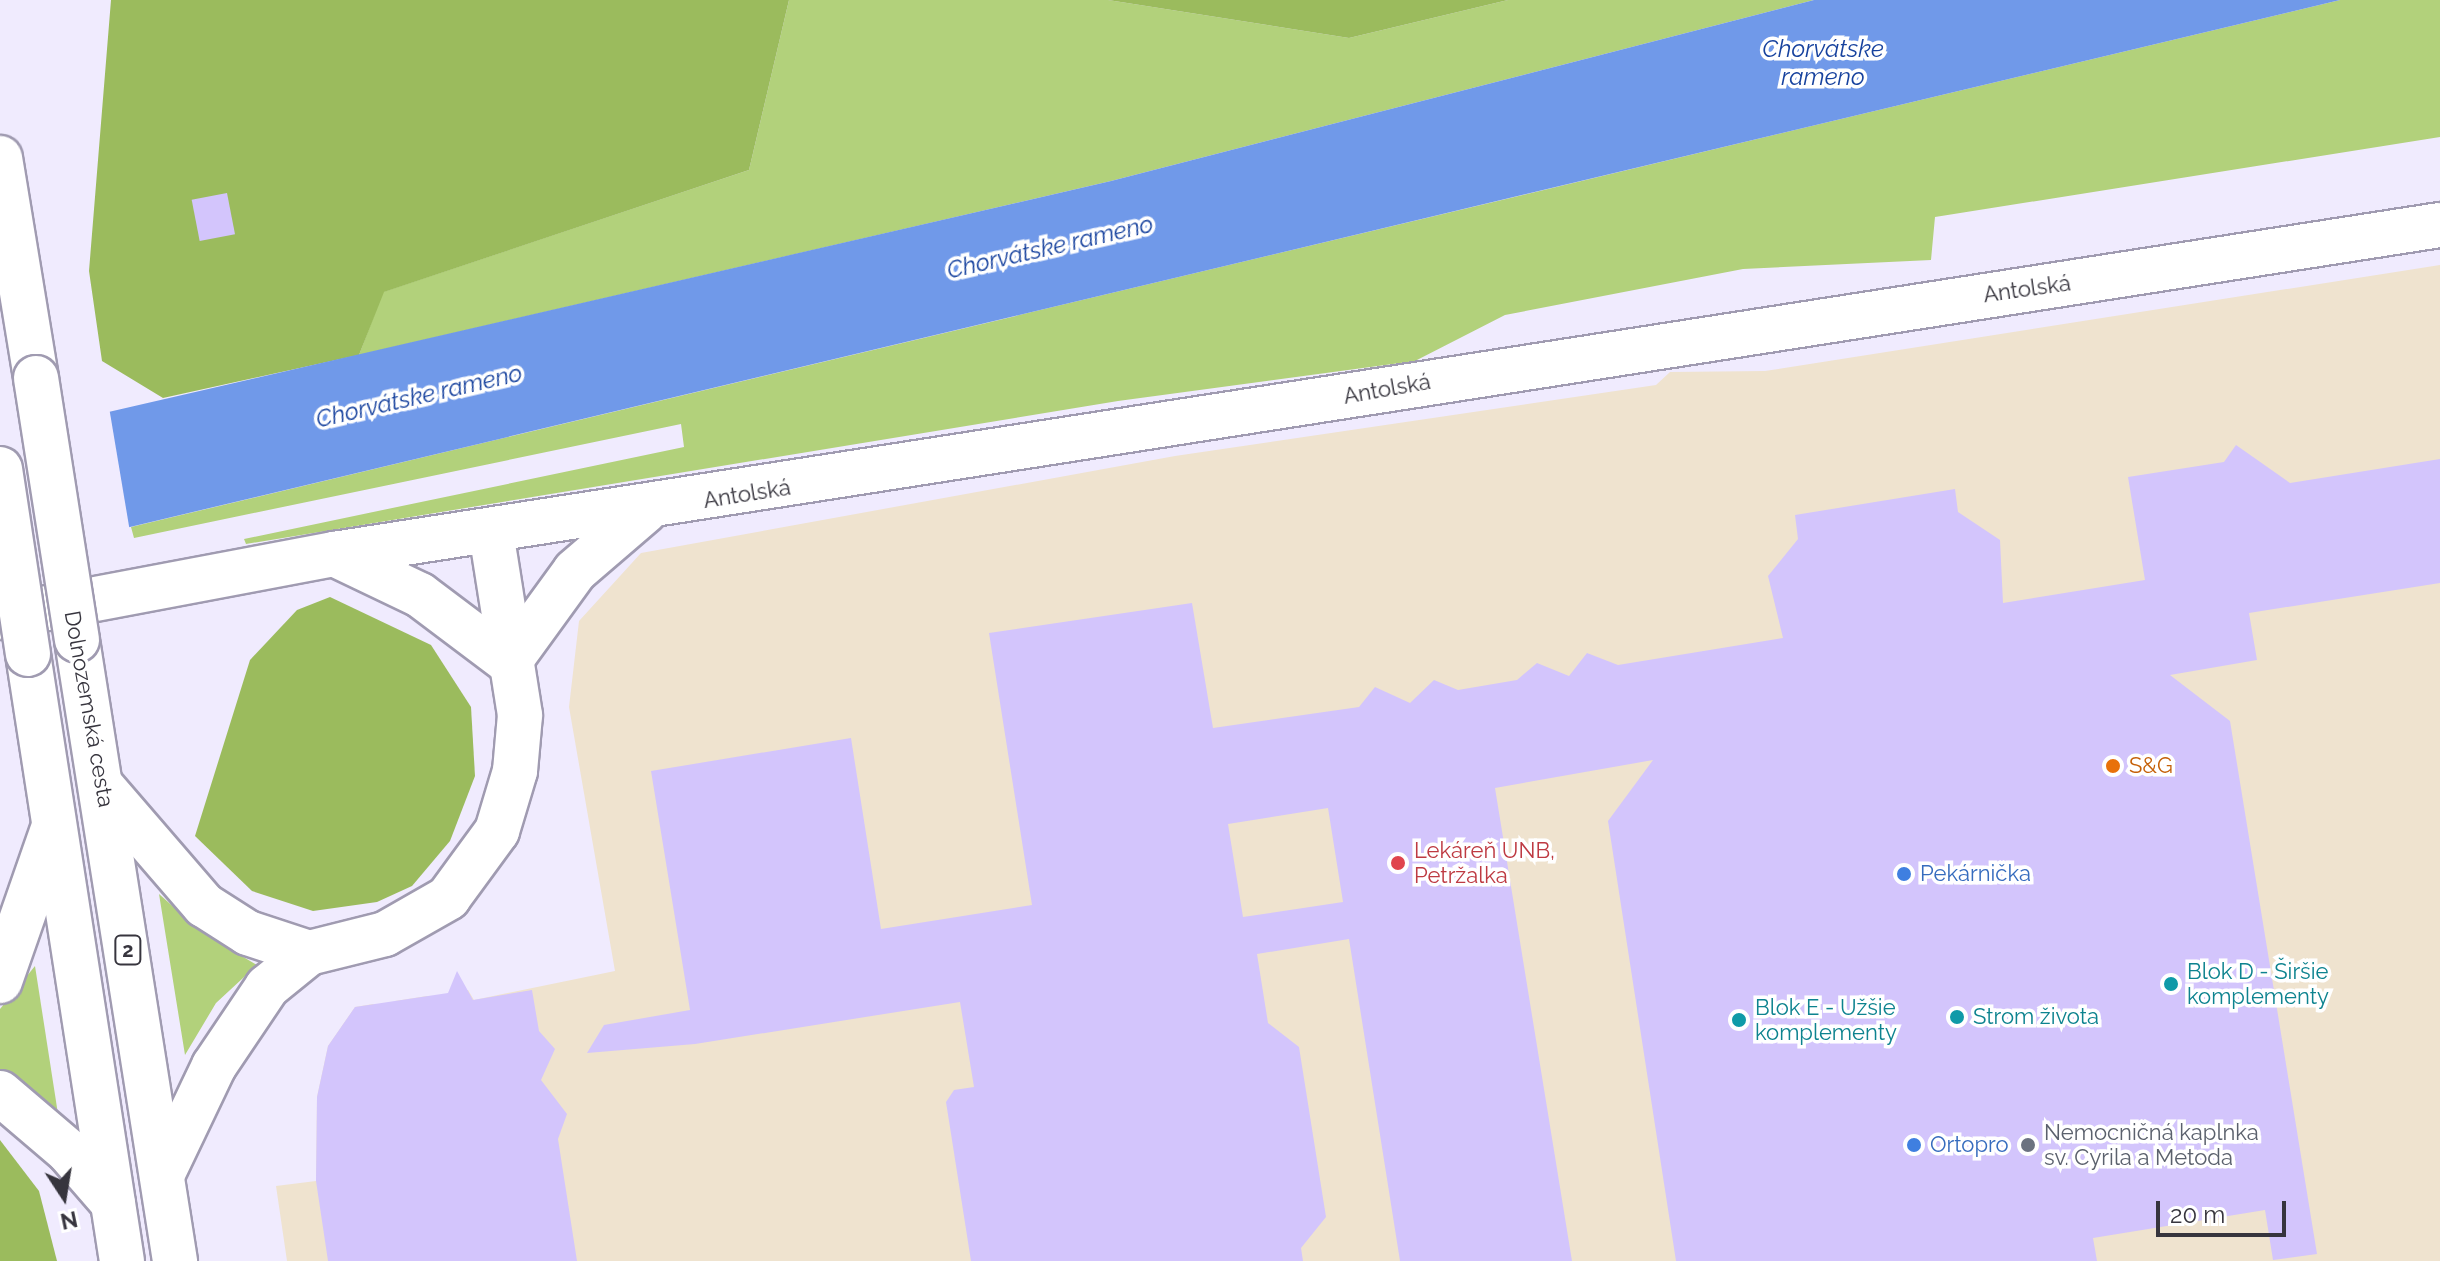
<!DOCTYPE html>
<html>
<head>
<meta charset="utf-8">
<style>
	body { margin:0 }
	#map { position:relative; width:2440px; height:1261px; overflow:hidden; background:#f0ebfe; font-family:Raleway,sans-serif }
	div>[style] { position:absolute }
	.medical>* { inset:0; background:#efe3cf }
	.green>* { inset:0; background:#b2d17b }
	.forest>* { inset:0; background:#9bbb5d }
	.water>* { inset:0; background:#7099e9 }
	.pier>* { inset:0; background:#f0ebfe }
	.building>* { inset:0; background:#d3c5fc; transform-origin:0 0 }
	.roads { filter:drop-shadow(2px 0 #a09bb1) drop-shadow(-2px 0 #a09bb1) drop-shadow(0 2px #a09bb1) drop-shadow(0 -2px #a09bb1) }
	.minor>* { height:44px; margin:-22px; padding:0 22px; transform-origin:22px; border-radius:22px; background:#fff }
	.major>* { height:44px; margin:-22px; padding:0 22px; transform-origin:22px; border-radius:22px; background:#fff }
	.bridges { filter:drop-shadow(2px 0 #a09bb1) drop-shadow(-2px 0 #a09bb1) drop-shadow(0 2px #a09bb1) drop-shadow(0 -2px #a09bb1) }
	.major-bridge>* { height:44px; margin:-22px; padding:0 22px; transform-origin:22px; border-radius:22px; background:#fff }
	.dots>* { width:22px; height:22px; translate:-50% -50%; box-sizing:border-box; border:4px solid #fff; border-radius:50% }
	span { translate:-50% -50%; white-space:nowrap; text-align:center; line-height:1.15; -webkit-text-stroke:7px #fff; paint-order:stroke }
	.shield-label span { padding:2px 6px; background:#fff; border:2px solid; border-radius:6px; -webkit-text-stroke-width:0 }
	.shield-label { font-size:20px; color:#37353e; font-weight:700 }
	.street-label { font-size:22px; color:#37353e }
	.food-label { font-size:22px; color:#c56008 }
	.left { translate:0 -50%; text-align:left }
	.health-label { font-size:22px; color:#be3a42 }
	.shop-label { font-size:22px; color:#366cbe }
	.culture-label { font-size:22px; color:#0d838f }
	.worship-label { font-size:22px; color:#5b616d }
	.water-label { font-size:24px; color:#17429e; font-style:italic }
	.north { position:absolute; left:24px; top:1157px; width:80px; height:80px; -webkit-text-stroke:6px #fff; paint-order:stroke; rotate:168deg; font-size:22px; font-weight:700; line-height:32px; text-align:center; color:#37353e }
	.north::after { content:''; display:block; margin:auto; width:28px; height:36px; background:#37353e; clip-path:polygon(50% 0,100% 100%,50% 72%,0 100%) }
	.scale { position:absolute; left:2156px; top:1201px; width:130px; height:36px; box-sizing:border-box; border:4px solid #37353e; border-top:0; padding-left:10px; font-size:24px; line-height:28px; white-space:nowrap; color:#37353e; -webkit-text-stroke:6px #fff; paint-order:stroke }
</style>
</head>
<body>
<div id="map">
	<div class="medical">
		<i style="clip-path:polygon(2440px 265px,2440px 1261px,287px 1261px,276px 1186px,316px 1181px,317px 1097px,328px 1046px,355px 1007px,373px 1004px,389px 1013px,395px 1001px,427px 996px,442px 1005px,448px 993px,468px 990px,474px 1000px,615px 971px,569px 707px,579px 621px,641px 553px,1175px 456px,1656px 385px,1670px 372px,1765px 371px)"></i>
	</div>
	<div class="green">
		<i style="clip-path:polygon(789px 0,1108px 0,1349px 38px,1508px 0,1814px 0,1111px 181px,359px 355px,383px 292px,749px 170px)"></i>
		<i style="clip-path:polygon(2340px 0,2440px 0,2440px 137px,1935px 217px,1931px 260px,1743px 269px,1505px 315px,1415px 361px,1118px 401px,246px 544px,244px 539px,684px 447px,681px 424px,134px 538px,131px 527px)"></i>
		<i style="clip-path:polygon(159px 894px,203px 933px,257px 965px,216px 1003px,185px 1055px)"></i>
		<i style="clip-path:polygon(35px 966px,58px 1114px,0 1069px,0 1009px)"></i>
	</div>
	<div class="forest">
		<i style="clip-path:polygon(111px 0,789px 0,749px 170px,384px 292px,359px 355px,163px 398px,102px 361px,89px 271px)"></i>
		<i style="clip-path:polygon(1108px 0,1508px 0,1349px 38px)"></i>
		<i style="clip-path:polygon(330px 597px,431px 645px,471px 707px,475px 776px,450px 841px,412px 886px,377px 902px,313px 911px,252px 891px,195px 836px,250px 660px,297px 610px)"></i>
		<i style="clip-path:polygon(0 1140px,39px 1191px,57px 1261px,0 1261px)"></i>
	</div>
	<div class="water">
		<i style="clip-path:polygon(1814px 0,2340px 0,0 558px,0 437px,1111px 181px)"></i>
	</div>
	<div class="pier">
		<i style="clip-path:polygon(109px 407px,130px 532px,0 562px,0 433px)"></i>
	</div>
	<div class="building">
		<i style="left:227px;top:193px;width:42px;height:36px;rotate:79deg"></i>
		<i style="clip-path:polygon(evenodd,2236px 445px,2290px 483px,2440px 459px,2440px 583px,2249px 613px,2257px 660px,2170px 675px,2230px 721px,2317px 1254px,2273px 1260px,2265px 1210px,2093px 1238px,2097px 1261px,1676px 1261px,1608px 821px,1653px 760px,1495px 788px,1572px 1261px,1400px 1261px,1349px 939px,1257px 954px,1268px 1023px,1299px 1047px,1326px 1217px,1301px 1248px,1303px 1261px,971px 1261px,946px 1102px,954px 1090px,974px 1087px,960px 1002px,695px 1044px,587px 1053px,604px 1025px,690px 1010px,651px 771px,851px 738px,881px 929px,1032px 905px,989px 633px,1192px 603px,1213px 728px,1359px 707px,1375px 687px,1410px 703px,1434px 680px,1458px 690px,1517px 680px,1537px 663px,1569px 676px,1587px 653px,1618px 665px,1783px 638px,1768px 576px,1798px 539px,1795px 515px,1955px 489px,1958px 512px,2000px 540px,2003px 603px,2145px 580px,2128px 477px,2224px 462px,2236px 445px,1328px 808px,1343px 902px,1243px 917px,1228px 824px,1328px 808px)"></i>
		<i style="clip-path:polygon(457px 971px,473px 1000px,532px 990px,539px 1031px,555px 1049px,541px 1080px,567px 1114px,558px 1139px,577px 1261px,328px 1261px,316px 1181px,317px 1097px,328px 1046px,355px 1007px,448px 993px)"></i>
	</div>
	<div class="roads">
		<div class="minor">
			<i style="left:334px;top:554px;width:95px;rotate:25.5deg"></i>
			<i style="left:420px;top:595px;width:111px;rotate:37deg"></i>
			<i style="left:0;top:617px;width:340px;rotate:-10.7deg"></i>
			<i style="left:334px;top:554px;width:2132px;rotate:-8.88deg"></i>
			<i style="left:509px;top:662px;width:112px;rotate:-54deg"></i>
			<i style="left:575px;top:571px;width:92px;rotate:-40.6deg"></i>
			<i style="left:103px;top:788px;width:155px;rotate:49.2deg"></i>
			<i style="left:204px;top:905px;width:52px;rotate:32.5deg"></i>
			<i style="left:248px;top:933px;width:64px;rotate:18.2deg"></i>
			<i style="left:0;top:981px;width:161px;rotate:-70.8deg"></i>
			<i style="left:0;top:1093px;width:91px;rotate:40.5deg"></i>
			<i style="left:69px;top:1152px;width:67px;rotate:49.2deg"></i>
			<i style="left:162px;top:1175px;width:121px;rotate:-64.5deg"></i>
			<i style="left:214px;top:1066px;width:95px;rotate:-56.1deg"></i>
			<i style="left:267px;top:987px;width:54px;rotate:-39deg"></i>
			<i style="left:309px;top:953px;width:78px;rotate:-14deg"></i>
			<i style="left:385px;top:934px;width:73px;rotate:-29.7deg"></i>
			<i style="left:448px;top:898px;width:83px;rotate:-53.8deg"></i>
			<i style="left:497px;top:831px;width:63px;rotate:-73.3deg"></i>
			<i style="left:515px;top:771px;width:56px;rotate:-84.9deg"></i>
			<i style="left:520px;top:715px;width:185px;rotate:-99deg"></i>
		</div>
		<div class="major">
			<i style="left:0;top:158px;width:223px;rotate:80.7deg"></i>
			<i style="left:77px;top:640px;width:629px;rotate:81.03deg"></i>
			<i style="left:28px;top:654px;width:614px;rotate:81.2deg"></i>
		</div>
	</div>
	<div class="bridges">
		<div class="major-bridge">
			<i style="left:36px;top:378px;width:265px;rotate:81.1deg"></i>
			<i style="left:0;top:469px;width:187px;rotate:81.4deg"></i>
		</div>
	</div>
	<div class="dots">
		<i style="left:2113px;top:766px;background:#e8710a"></i>
		<i style="left:1398px;top:863px;background:#e0444e"></i>
		<i style="left:1904px;top:874px;background:#3f7fe0"></i>
		<i style="left:2171px;top:984px;background:#0f9aa8"></i>
		<i style="left:1957px;top:1017px;background:#0f9aa8"></i>
		<i style="left:1739px;top:1020px;background:#0f9aa8"></i>
		<i style="left:1914px;top:1145px;background:#3f7fe0"></i>
		<i style="left:2028px;top:1145px;background:#6b7280"></i>
	</div>
	<div class="shield-label">
		<span style="left:128px;top:950px">2</span>
	</div>
	<div class="street-label">
		<span style="left:2027px;top:289px;rotate:-8deg">Antolská</span>
		<span style="left:1387px;top:389px;rotate:-10deg">Antolská</span>
		<span style="left:747px;top:494px;rotate:-9deg">Antolská</span>
		<span style="left:89px;top:709px;rotate:80deg">Dolnozemská cesta</span>
	</div>
	<div class="food-label">
		<span class="left" style="left:2129px;top:766px">S&amp;G</span>
	</div>
	<div class="health-label">
		<span class="left" style="left:1414px;top:863px">Lekáreň UNB,<br>Petržalka</span>
	</div>
	<div class="shop-label">
		<span class="left" style="left:1920px;top:874px">Pekárnička</span>
		<span class="left" style="left:1930px;top:1145px">Ortopro</span>
	</div>
	<div class="culture-label">
		<span class="left" style="left:2187px;top:984px">Blok D - Širšie<br>komplementy</span>
		<span class="left" style="left:1755px;top:1020px">Blok E - Užšie<br>komplementy</span>
		<span class="left" style="left:1973px;top:1017px">Strom života</span>
	</div>
	<div class="worship-label">
		<span class="left" style="left:2044px;top:1145px">Nemocničná kaplnka<br>sv. Cyrila a Metoda</span>
	</div>
	<div class="water-label">
		<span style="left:1823px;top:63px">Chorvátske<br>rameno</span>
		<span style="left:1050px;top:247px;rotate:-13deg">Chorvátske rameno</span>
		<span style="left:419px;top:396px;rotate:-13deg">Chorvátske rameno</span>
	</div>
	<div class="north">N</div>
	<div class="scale">20 m</div>
</div>
</body>
</html>
